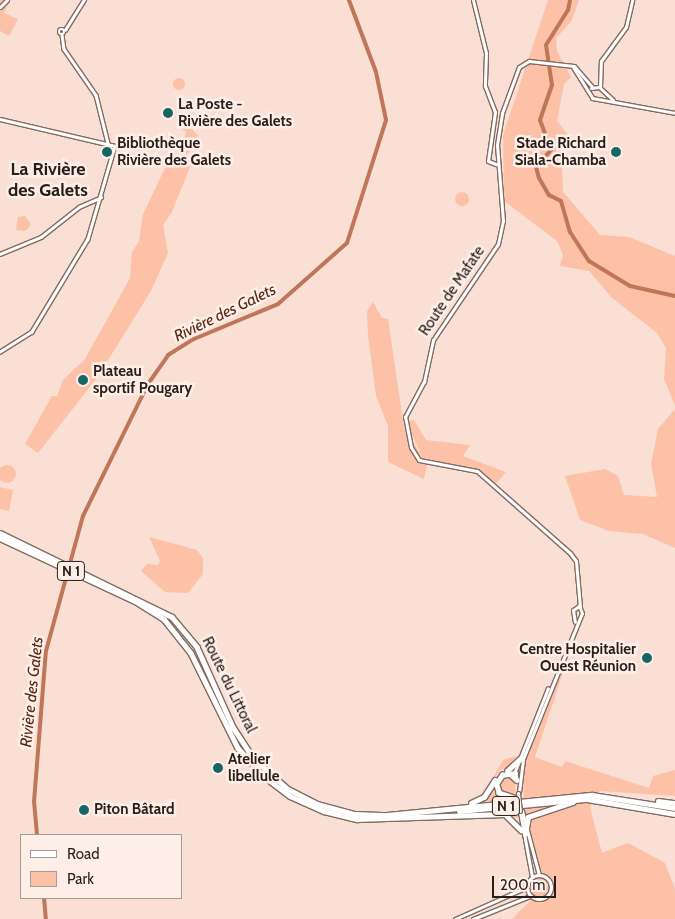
<!DOCTYPE html>
<html>
<head>
<meta charset="utf-8">
<style>
	body { margin:0 }
	#map { position:relative; width:675px; height:919px; overflow:hidden; background:#f9dfd4; font-family:Cabin,sans-serif }
	div>[style] { position:absolute }
	.green>* { inset:0; background:#fdc1a8 }
	.round { border-radius:50% }
	.river>* { height:4px; margin:-2px; padding:0 2px; transform-origin:2px; border-radius:2px; background:#c07759 }
	.roads { filter:drop-shadow(1px 0 #826b62) drop-shadow(-1px 0 #826b62) drop-shadow(0 1px #826b62) drop-shadow(0 -1px #826b62) }
	.minor>* { height:2.5px; margin:-1.25px; padding:0 1.25px; transform-origin:1.25px; border-radius:1.25px; background:#fff }
	.minor>.ring { margin:-1.25px; padding:0; box-sizing:content-box; background:none; border:2.5px solid #fff; border-radius:50% }
	.major>* { height:3px; margin:-1.5px; padding:0 1.5px; transform-origin:1.5px; border-radius:1.5px; background:#fff }
	.major>.ring { margin:-1.5px; padding:0; box-sizing:content-box; background:none; border:3px solid #fff; border-radius:50% }
	.highway>* { height:4.5px; margin:-2.25px; padding:0 2.25px; transform-origin:2.25px; border-radius:2.25px; background:#fff }
	.bridges { filter:drop-shadow(1px 0 #826b62) drop-shadow(-1px 0 #826b62) drop-shadow(0 1px #826b62) drop-shadow(0 -1px #826b62) }
	.major-bridge>* { height:3px; margin:-1.5px; padding:0 1.5px; transform-origin:1.5px; border-radius:1.5px; background:#fff }
	.dots>* { width:14px; height:14px; translate:-50% -50%; box-sizing:border-box; border:2px solid #feeee8; border-radius:50% }
	span { translate:-50% -50%; white-space:nowrap; text-align:center; line-height:1.15; -webkit-text-stroke:5px #feeee8; paint-order:stroke }
	.shield-label span { padding:1px 4px; background:#feeee8; border:1px solid; border-radius:4px; -webkit-text-stroke-width:0 }
	.shield-label { font-size:14px; color:#281f1b; font-weight:700 }
	.poi-label { font-size:15px; color:#281f1b; font-weight:700 }
	.left { translate:0 -50%; text-align:left }
	.right { translate:-100% -50%; text-align:right }
	.street-label { font-size:15px; color:#281f1b }
	.water-label { font-size:16px; color:#582812; font-style:italic }
	.quarter-label { font-size:18px; color:#281f1b; font-weight:700 }
	.legend { position:absolute; left:20px; top:834px; width:162px; height:65px; box-sizing:border-box; background:#feeee8; border:1px solid #a89b96; margin:0; padding:6px 9px; list-style:none; font-size:15px; color:#281f1b }
	.legend li { display:flex; align-items:center; gap:10px; height:25px }
	.legend b { width:25px; border:1px solid #a89b96 }
	.scale { position:absolute; left:492px; top:876px; width:64px; height:22px; box-sizing:border-box; border:2px solid #281f1b; border-top:0; padding-left:6px; font-size:15px; line-height:18px; white-space:nowrap; color:#281f1b; -webkit-text-stroke:4px #feeee8; paint-order:stroke }
</style>
</head>
<body>
<div id="map">
	<div class="green">
		<i style="clip-path:polygon(0 0,10px 0,4px 13px,18px 19px,9px 36px,0 31px)"></i>
		<i style="clip-path:polygon(548px 0,579px 0,571px 22px,556px 38px,557px 51px,571px 77px,564px 84px,557px 121px,569px 136px,562px 163px,563px 192px,600px 235px,629px 237px,675px 256px,675px 405px,664px 379px,666px 348px,657px 333px,612px 298px,589px 271px,560px 266px,563px 255px,557px 241px,504px 201px,503px 135px)"></i>
		<i class="round" style="left:173px;top:78px;width:12px;height:12px"></i>
		<i style="clip-path:polygon(190px 128px,198px 135px,184px 161px,190px 167px,172px 212px,163px 225px,168px 253px,151px 291px,97px 378px,38px 453px,25px 444px,52px 396px,57px 396px,63px 380px,85px 359px,130px 278px,132px 252px,139px 241px,143px 214px,170px 158px,177px 158px,186px 132px,182px 129px)"></i>
		<i class="round" style="left:609px;top:145px;width:14px;height:14px"></i>
		<i class="round" style="left:455px;top:192px;width:14px;height:14px"></i>
		<i style="clip-path:polygon(25px 216px,31px 224px,26px 231px,16px 230px,18px 217px)"></i>
		<i style="clip-path:polygon(373px 302px,382px 318px,388px 319px,404px 427px,427px 465px,424px 479px,388px 462px,388px 426px,376px 396px,368px 336px,367px 311px)"></i>
		<i style="clip-path:polygon(675px 409px,675px 548px,643px 534px,609px 531px,580px 520px,565px 476px,605px 469px,618px 476px,624px 495px,657px 497px,651px 464px,658px 429px)"></i>
		<i style="clip-path:polygon(414px 420px,426px 440px,470px 445px,463px 456px,506px 472px,496px 484px,476px 470px,423px 459px,406px 421px)"></i>
		<i class="round" style="left:-2px;top:465px;width:18px;height:18px"></i>
		<i style="clip-path:polygon(0 487px,13px 490px,9px 511px,0 509px)"></i>
		<i style="clip-path:polygon(149px 537px,197px 550px,203px 558px,203px 574px,188px 593px,165px 592px,141px 571px,147px 564px,158px 565px,160px 561px)"></i>
		<i style="clip-path:polygon(582px 615px,535px 757px,562px 767px,565px 761px,649px 788px,653px 776px,675px 770px,675px 796px,600px 791px,590px 807px,602px 853px,628px 843px,665px 863px,675px 889px,675px 919px,512px 919px,534px 897px,529px 890px,531px 880px,540px 876px,524px 815px,523px 766px)"></i>
		<i style="clip-path:polygon(516px 756px,510px 768px,501px 770px,490px 783px,503px 760px)"></i>
		<i style="clip-path:polygon(508px 775px,515px 779px,516px 797px,499px 791px,498px 783px)"></i>
		<i style="clip-path:polygon(495px 782px,497px 793px,506px 799px,477px 803px)"></i>
		<i style="clip-path:polygon(517px 805px,518px 818px,482px 811px)"></i>
	</div>
	<div class="river">
		<i style="left:570px;top:0;width:10px;rotate:101deg"></i>
		<i style="left:568px;top:10px;width:41px;rotate:122.2deg"></i>
		<i style="left:546px;top:45px;width:40px;rotate:81.5deg"></i>
		<i style="left:552px;top:85px;width:37px;rotate:109deg"></i>
		<i style="left:540px;top:120px;width:32px;rotate:70deg"></i>
		<i style="left:551px;top:150px;width:23px;rotate:131deg"></i>
		<i style="left:536px;top:167px;width:11px;rotate:75deg"></i>
		<i style="left:539px;top:178px;width:20px;rotate:60deg"></i>
		<i style="left:549px;top:195px;width:13px;rotate:27deg"></i>
		<i style="left:561px;top:201px;width:32px;rotate:74deg"></i>
		<i style="left:570px;top:232px;width:35px;rotate:57deg"></i>
		<i style="left:589px;top:261px;width:48px;rotate:31.4deg"></i>
		<i style="left:630px;top:286px;width:46px;rotate:12.5deg"></i>
		<i style="left:37px;top:835px;width:33px;rotate:-95deg"></i>
		<i style="left:34px;top:802px;width:151px;rotate:-85.5deg"></i>
		<i style="left:46px;top:651px;width:140px;rotate:-74.7deg"></i>
		<i style="left:83px;top:516px;width:147px;rotate:-63.8deg"></i>
		<i style="left:148px;top:384px;width:35px;rotate:-55deg"></i>
		<i style="left:168px;top:355px;width:31px;rotate:-32deg"></i>
		<i style="left:194px;top:339px;width:91px;rotate:-22.6deg"></i>
		<i style="left:278px;top:304px;width:92px;rotate:-41.5deg"></i>
		<i style="left:347px;top:243px;width:129px;rotate:-72.4deg"></i>
		<i style="left:386px;top:120px;width:49px;rotate:-101.8deg"></i>
		<i style="left:376px;top:72px;width:77px;rotate:-110.6deg"></i>
		<i style="left:44px;top:898px;width:21px;rotate:85deg"></i>
	</div>
	<div class="roads">
		<div class="minor">
			<i class="ring" style="left:59px;top:29px;width:3.5px;height:3.5px"></i>
			<i style="left:65px;top:30px;width:36px;rotate:-58deg"></i>
			<i style="left:62px;top:35px;width:14px;rotate:82deg"></i>
			<i style="left:64px;top:49px;width:56px;rotate:55.2deg"></i>
			<i style="left:96px;top:95px;width:49px;rotate:76deg"></i>
			<i style="left:0;top:119px;width:118px;rotate:13.2deg"></i>
			<i style="left:115px;top:146px;width:97px;rotate:106.2deg"></i>
			<i style="left:88px;top:239px;width:109px;rotate:121.1deg"></i>
			<i style="left:32px;top:332px;width:38px;rotate:148deg"></i>
			<i style="left:0;top:254px;width:44px;rotate:-22.5deg"></i>
			<i style="left:41px;top:237px;width:48px;rotate:-38.3deg"></i>
			<i style="left:79px;top:207px;width:24px;rotate:-24deg"></i>
		</div>
		<div class="major">
			<i style="left:473px;top:0;width:55px;rotate:76.2deg"></i>
			<i style="left:486px;top:53px;width:33px;rotate:92deg"></i>
			<i style="left:485px;top:86px;width:28px;rotate:69deg"></i>
			<i style="left:495px;top:112px;width:49px;rotate:98.1deg"></i>
			<i style="left:488px;top:161px;width:9px;rotate:21deg"></i>
			<i style="left:0;top:7px;width:10px;rotate:-45deg"></i>
			<i style="left:573px;top:67px;width:36px;rotate:58deg"></i>
			<i style="left:592px;top:98px;width:84px;rotate:10.2deg"></i>
			<i style="left:600px;top:87px;width:26px;rotate:-88deg"></i>
			<i style="left:601px;top:61px;width:42px;rotate:-53.7deg"></i>
			<i style="left:626px;top:27px;width:28px;rotate:-77deg"></i>
			<i style="left:591px;top:88px;width:8px;rotate:-7deg"></i>
			<i style="left:599px;top:87px;width:19px;rotate:43deg"></i>
			<i style="left:580px;top:607px;width:46px;rotate:-95deg"></i>
			<i style="left:576px;top:561px;width:10px;rotate:-127deg"></i>
			<i style="left:570px;top:553px;width:124px;rotate:-138.6deg"></i>
			<i style="left:477px;top:471px;width:59px;rotate:-169.3deg"></i>
			<i style="left:419px;top:460px;width:15px;rotate:-122deg"></i>
			<i style="left:411px;top:447px;width:31px;rotate:-101deg"></i>
			<i style="left:405px;top:417px;width:40px;rotate:-62deg"></i>
			<i style="left:424px;top:382px;width:43px;rotate:-77.9deg"></i>
			<i style="left:433px;top:340px;width:116px;rotate:-55.9deg"></i>
			<i style="left:498px;top:244px;width:24px;rotate:-78deg"></i>
			<i style="left:503px;top:221px;width:76px;rotate:-94.5deg"></i>
			<i style="left:497px;top:145px;width:32px;rotate:-81deg"></i>
			<i style="left:502px;top:113px;width:49px;rotate:-69.7deg"></i>
			<i style="left:519px;top:67px;width:12px;rotate:-31deg"></i>
			<i style="left:529px;top:61px;width:45px;rotate:6.3deg"></i>
			<i style="left:574px;top:66px;width:28px;rotate:49deg"></i>
			<i style="left:517px;top:780px;width:9px;rotate:-103deg"></i>
			<i style="left:515px;top:771px;width:89px;rotate:-68.3deg"></i>
			<i style="left:519px;top:792px;width:33px;rotate:-83deg"></i>
			<i style="left:523px;top:759px;width:157px;rotate:-68deg"></i>
			<i style="left:582px;top:613px;width:8px;rotate:-113deg"></i>
			<i style="left:579px;top:606px;width:7px;rotate:146deg"></i>
			<i style="left:573px;top:610px;width:12px;rotate:81deg"></i>
			<i style="left:522px;top:811px;width:66px;rotate:75.1deg"></i>
			<i style="left:520px;top:812px;width:66px;rotate:79.5deg"></i>
			<i class="ring" style="left:527px;top:875px;width:21px;height:21px"></i>
			<i style="left:455px;top:919px;width:79px;rotate:-24deg"></i>
			<i style="left:473px;top:919px;width:61px;rotate:-22deg"></i>
		</div>
		<div class="highway">
			<i style="left:0;top:533px;width:191px;rotate:26deg"></i>
			<i style="left:172px;top:617px;width:39px;rotate:50deg"></i>
			<i style="left:197px;top:647px;width:88px;rotate:65.8deg"></i>
			<i style="left:233px;top:727px;width:38px;rotate:57deg"></i>
			<i style="left:254px;top:759px;width:45px;rotate:41.4deg"></i>
			<i style="left:288px;top:789px;width:33px;rotate:27deg"></i>
			<i style="left:317px;top:804px;width:39px;rotate:15deg"></i>
			<i style="left:355px;top:814px;width:32px;rotate:2deg"></i>
			<i style="left:387px;top:815px;width:206px;rotate:-5.6deg"></i>
			<i style="left:592px;top:795px;width:84px;rotate:8.9deg"></i>
			<i style="left:0;top:538px;width:149px;rotate:25deg"></i>
			<i style="left:135px;top:601px;width:34px;rotate:32deg"></i>
			<i style="left:164px;top:619px;width:43px;rotate:51.5deg"></i>
			<i style="left:191px;top:653px;width:106px;rotate:63.7deg"></i>
			<i style="left:238px;top:748px;width:40px;rotate:47deg"></i>
			<i style="left:265px;top:777px;width:31px;rotate:37deg"></i>
			<i style="left:290px;top:796px;width:37px;rotate:24deg"></i>
			<i style="left:324px;top:811px;width:34px;rotate:14deg"></i>
			<i style="left:357px;top:819px;width:148px;rotate:-1.9deg"></i>
			<i style="left:505px;top:814px;width:23px;rotate:45deg"></i>
			<i style="left:507px;top:771px;width:18px;rotate:-43deg"></i>
			<i style="left:510px;top:774px;width:9px;rotate:41deg"></i>
			<i style="left:514px;top:798px;width:16px;rotate:-162deg"></i>
			<i style="left:499px;top:793px;width:9px;rotate:-108deg"></i>
			<i style="left:496px;top:784px;width:11px;rotate:-56deg"></i>
			<i style="left:502px;top:775px;width:13px;rotate:-9deg"></i>
			<i style="left:658px;top:801px;width:17px;rotate:7deg"></i>
			<i style="left:471px;top:803px;width:14px;rotate:-25deg"></i>
			<i style="left:484px;top:797px;width:20px;rotate:-57deg"></i>
			<i style="left:459px;top:811px;width:129px;rotate:-5.4deg"></i>
			<i style="left:587px;top:799px;width:89px;rotate:9.7deg"></i>
			<i style="left:525px;top:834px;width:17px;rotate:-80deg"></i>
			<i style="left:528px;top:817px;width:47px;rotate:-18.4deg"></i>
		</div>
	</div>
	<div class="bridges">
		<div class="major-bridge">
			<i style="left:518px;top:793px;width:18px;rotate:84deg"></i>
		</div>
	</div>
	<div class="dots">
		<i style="left:168px;top:113px;background:#176564"></i>
		<i style="left:107px;top:152px;background:#176564"></i>
		<i style="left:616px;top:152px;background:#176564"></i>
		<i style="left:83px;top:380px;background:#176564"></i>
		<i style="left:647px;top:658px;background:#176564"></i>
		<i style="left:218px;top:768px;background:#176564"></i>
		<i style="left:84px;top:810px;background:#176564"></i>
	</div>
	<div class="shield-label">
		<span style="left:71px;top:571px">N 1</span>
		<span style="left:506px;top:806px">N 1</span>
	</div>
	<div class="poi-label">
		<span class="left" style="left:178px;top:113px">La Poste -<br>Rivière des Galets</span>
		<span class="left" style="left:117px;top:152px">Bibliothèque<br>Rivière des Galets</span>
		<span class="right" style="left:606px;top:152px">Stade Richard<br>Siala-Chamba</span>
		<span class="left" style="left:93px;top:380px">Plateau<br>sportif Pougary</span>
		<span class="right" style="left:636px;top:658px">Centre Hospitalier<br>Ouest Réunion</span>
		<span class="left" style="left:228px;top:768px">Atelier<br>libellule</span>
		<span class="left" style="left:94px;top:810px">Piton Bâtard</span>
	</div>
	<div class="street-label">
		<span style="left:452px;top:291px;rotate:-56deg">Route de Mafate</span>
		<span style="left:229px;top:685px;rotate:64deg">Route du Littoral</span>
	</div>
	<div class="water-label">
		<span style="left:225px;top:313px;rotate:-26deg">Rivière des Galets</span>
		<span style="left:32px;top:692px;rotate:-84deg">Rivière des Galets</span>
	</div>
	<div class="quarter-label">
		<span style="left:48px;top:180px">La Rivière<br>des Galets</span>
	</div>
	<ul class="legend">
	<li><b style="height:6px;background:#fff"></b>Road</li>
	<li><b style="height:14px;background:#fdc1a8"></b>Park</li>
	</ul>
	<div class="scale">200 m</div>
</div>
</body>
</html>
